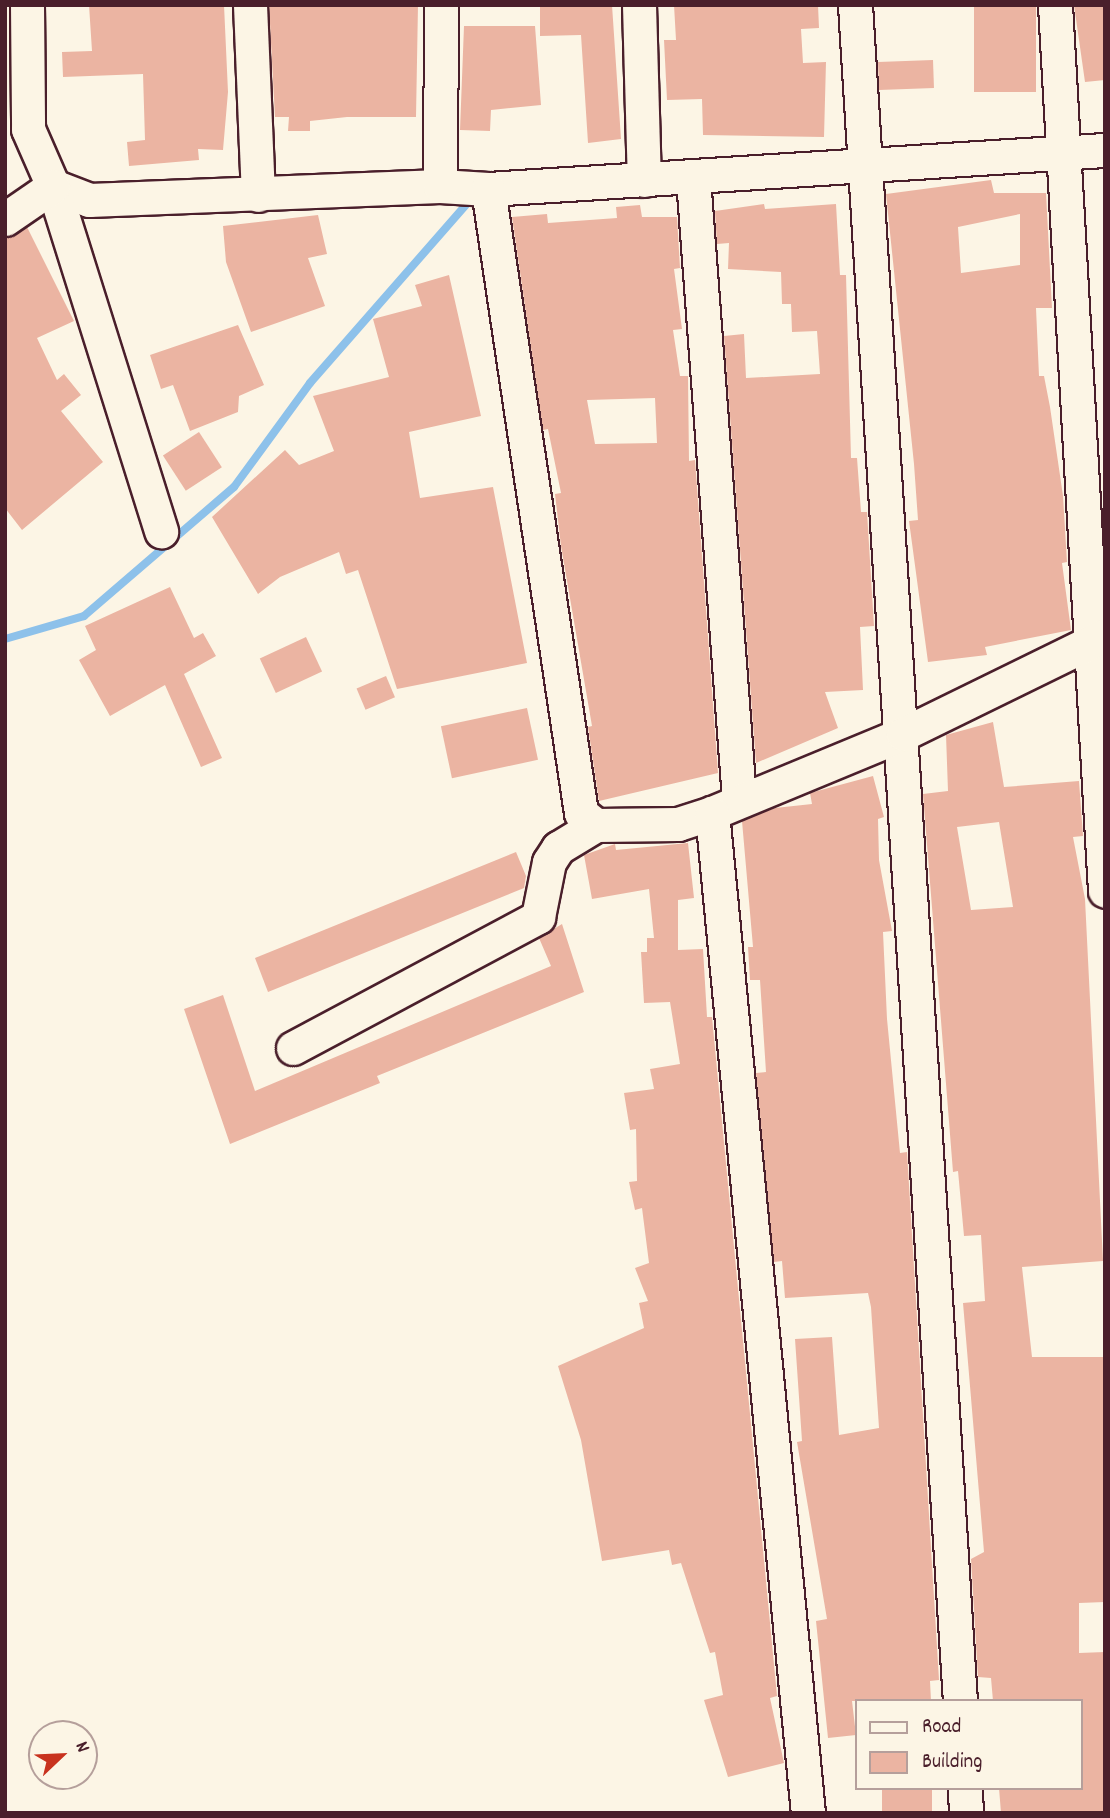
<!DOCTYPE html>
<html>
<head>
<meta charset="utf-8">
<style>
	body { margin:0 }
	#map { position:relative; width:1110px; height:1818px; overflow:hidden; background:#fcf5e5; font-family:Dekko,sans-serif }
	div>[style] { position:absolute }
	.stream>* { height:8px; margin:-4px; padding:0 4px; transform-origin:4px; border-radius:4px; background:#8dc1ea }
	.building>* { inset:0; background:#ebb4a2; transform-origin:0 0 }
	.roads { filter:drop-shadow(2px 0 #4a1f2b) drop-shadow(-2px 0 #4a1f2b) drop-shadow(0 2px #4a1f2b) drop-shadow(0 -2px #4a1f2b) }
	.minor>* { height:33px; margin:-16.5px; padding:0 16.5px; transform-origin:16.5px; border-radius:16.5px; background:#fcf5e5 }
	span { translate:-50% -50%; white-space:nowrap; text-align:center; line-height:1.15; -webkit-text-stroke:5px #fcf5e5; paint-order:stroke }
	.frame { position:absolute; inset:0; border:7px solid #4a1f2b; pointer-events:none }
	.legend { position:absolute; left:855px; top:1699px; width:228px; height:91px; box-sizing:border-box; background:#fcf5e5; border:2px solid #b59f9b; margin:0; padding:9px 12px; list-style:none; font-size:21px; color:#4a1f2b }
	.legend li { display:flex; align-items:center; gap:14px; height:35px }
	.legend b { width:35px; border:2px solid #b59f9b }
	.north { position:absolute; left:28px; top:1720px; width:70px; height:70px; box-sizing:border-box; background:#fcf5e5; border:2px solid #b59f9b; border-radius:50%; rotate:67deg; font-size:19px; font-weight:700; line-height:28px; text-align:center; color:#4a1f2b }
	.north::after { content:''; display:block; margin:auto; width:24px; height:32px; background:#c8321e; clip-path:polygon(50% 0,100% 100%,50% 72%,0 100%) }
</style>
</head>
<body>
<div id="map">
	<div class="stream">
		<i style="left:5px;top:639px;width:82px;rotate:-16.2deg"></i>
		<i style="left:84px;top:616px;width:198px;rotate:-40.7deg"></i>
		<i style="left:234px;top:487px;width:129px;rotate:-53.8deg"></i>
		<i style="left:310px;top:383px;width:247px;rotate:-48.8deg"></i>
	</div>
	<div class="building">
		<i style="clip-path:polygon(89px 5px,224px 5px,228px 92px,223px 150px,198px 149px,199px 160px,129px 166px,127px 142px,145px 140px,143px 74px,63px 77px,62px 52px,92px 51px)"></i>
		<i style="clip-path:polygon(269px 5px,418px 5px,416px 117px,347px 117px,310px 121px,310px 131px,288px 131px,289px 117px,275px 117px)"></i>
		<i style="clip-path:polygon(540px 5px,612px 5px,621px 139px,588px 143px,581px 35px,540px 36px)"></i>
		<i style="clip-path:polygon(674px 5px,818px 5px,819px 28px,801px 29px,803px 63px,826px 62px,824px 137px,703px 135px,702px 99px,667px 100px,664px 40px,676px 40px)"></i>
		<i style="left:974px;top:5px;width:62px;height:87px"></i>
		<i style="clip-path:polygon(1074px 5px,1105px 5px,1105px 80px,1085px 82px)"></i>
		<i style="clip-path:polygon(464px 26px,535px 26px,541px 105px,491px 110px,490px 131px,460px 130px)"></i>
		<i style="left:933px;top:60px;width:28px;height:55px;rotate:88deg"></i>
		<i style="clip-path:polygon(evenodd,991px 180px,994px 193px,1046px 193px,1052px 308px,1036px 308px,1039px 376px,1044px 376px,1050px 407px,1063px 496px,1067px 562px,1062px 563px,1071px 630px,985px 647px,987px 655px,928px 662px,909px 521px,918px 520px,914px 464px,886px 194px,991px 180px,1020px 214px,1020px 265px,961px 273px,958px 227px,1020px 214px)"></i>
		<i style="clip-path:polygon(764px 204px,765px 209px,836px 204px,840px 275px,846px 275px,851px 458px,857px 458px,861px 512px,867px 512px,874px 626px,860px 627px,863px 690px,825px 692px,838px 728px,756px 763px,724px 336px,744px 334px,746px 378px,820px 374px,817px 331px,792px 332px,791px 304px,782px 304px,781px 272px,728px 269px,729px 243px,717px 244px,715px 211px)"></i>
		<i style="clip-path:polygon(evenodd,640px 205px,642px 217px,677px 217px,680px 268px,674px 269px,682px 329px,673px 330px,680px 376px,688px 376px,689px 461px,695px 460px,718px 773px,599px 801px,588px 727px,592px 726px,561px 546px,555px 494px,561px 493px,548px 429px,543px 430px,512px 217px,547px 214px,548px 223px,617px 218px,616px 207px,640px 205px,655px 398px,657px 443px,595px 444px,587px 400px,655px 398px)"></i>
		<i style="clip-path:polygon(318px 215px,327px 254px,308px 258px,325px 306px,251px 332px,226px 262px,223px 226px)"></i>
		<i style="clip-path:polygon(27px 227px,74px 321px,37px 338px,57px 380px,64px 374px,81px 395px,61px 411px,103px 462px,22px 530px,5px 508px,5px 238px)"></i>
		<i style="clip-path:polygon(449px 275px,481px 416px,409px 432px,420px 498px,493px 487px,527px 663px,397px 689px,358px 570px,346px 574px,339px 552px,280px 577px,258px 594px,212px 517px,285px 450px,299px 465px,334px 451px,313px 396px,389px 377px,373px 319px,422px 306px,415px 285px)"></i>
		<i style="clip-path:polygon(238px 325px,264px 385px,239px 396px,238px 412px,190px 431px,173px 385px,161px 389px,150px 355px)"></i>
		<i style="left:199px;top:432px;width:42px;height:43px;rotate:57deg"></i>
		<i style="clip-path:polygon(170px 587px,194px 638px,203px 633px,216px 656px,184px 674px,222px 758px,201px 767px,165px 685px,110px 716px,79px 660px,96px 650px,85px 626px)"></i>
		<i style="left:306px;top:637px;width:38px;height:51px;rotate:65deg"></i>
		<i style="left:386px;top:676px;width:23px;height:32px;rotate:67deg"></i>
		<i style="left:527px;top:708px;width:53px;height:88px;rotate:78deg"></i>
		<i style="clip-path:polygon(evenodd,993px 722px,1004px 787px,1079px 781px,1083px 836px,1073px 837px,1085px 899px,1103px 1261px,1022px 1267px,1032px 1357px,1105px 1357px,1105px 1602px,1079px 1603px,1079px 1653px,1105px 1652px,1105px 1813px,1001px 1813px,999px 1788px,1080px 1788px,1080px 1701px,993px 1701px,991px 1678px,978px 1677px,971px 1559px,984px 1552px,963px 1303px,985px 1301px,981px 1235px,964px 1236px,958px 1171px,953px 1172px,923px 794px,948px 791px,946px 735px,993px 722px,999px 822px,1013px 907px,971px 910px,957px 827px,999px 822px)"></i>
		<i style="clip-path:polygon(873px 776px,884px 817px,878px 819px,879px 860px,892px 931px,883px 932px,887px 1019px,900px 1153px,907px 1152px,939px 1680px,930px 1681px,931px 1701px,852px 1701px,856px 1735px,828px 1738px,816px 1621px,827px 1619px,797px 1442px,802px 1441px,795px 1339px,832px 1337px,839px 1435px,879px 1428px,871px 1307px,868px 1293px,785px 1298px,782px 1261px,774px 1262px,756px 1073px,766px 1072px,760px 980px,750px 980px,748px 947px,753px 947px,742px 821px,775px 808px,812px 804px,810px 793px)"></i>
		<i style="clip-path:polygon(688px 843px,694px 898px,678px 900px,678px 950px,703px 949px,707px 1017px,712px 1017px,777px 1696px,770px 1698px,784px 1763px,728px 1777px,704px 1700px,723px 1695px,715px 1652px,710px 1653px,681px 1563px,672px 1565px,669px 1550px,602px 1561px,581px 1440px,558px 1366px,644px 1328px,639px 1303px,648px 1301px,635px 1268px,649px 1263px,642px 1208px,635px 1210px,629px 1182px,637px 1181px,636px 1129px,630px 1130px,624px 1093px,654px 1089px,650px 1069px,680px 1064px,670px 1002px,644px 1003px,641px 952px,647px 952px,647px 938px,654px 938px,649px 889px,592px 899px,584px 855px,615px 844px,616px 850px)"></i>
		<i style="clip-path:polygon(516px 852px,526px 876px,524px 888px,268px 992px,255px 958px)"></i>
		<i style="clip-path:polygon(562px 924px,584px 992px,377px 1076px,380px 1083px,230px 1144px,184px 1009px,223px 995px,255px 1091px,551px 966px,539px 938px)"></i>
		<i style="left:882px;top:1788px;width:50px;height:25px"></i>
	</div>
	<div class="roads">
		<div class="minor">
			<i style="left:27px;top:5px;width:124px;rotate:89.5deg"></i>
			<i style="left:28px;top:129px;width:62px;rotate:66.3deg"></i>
			<i style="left:53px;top:186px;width:362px;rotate:72.6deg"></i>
			<i style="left:250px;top:5px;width:190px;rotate:87.6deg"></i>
			<i style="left:639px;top:5px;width:175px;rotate:88.4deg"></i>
			<i style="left:855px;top:5px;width:1699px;rotate:86.46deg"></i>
			<i style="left:1055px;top:5px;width:887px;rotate:86.77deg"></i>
			<i style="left:693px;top:178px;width:623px;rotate:85.76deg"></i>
			<i style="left:53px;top:186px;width:39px;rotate:21deg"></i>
			<i style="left:89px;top:200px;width:351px;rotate:-2.3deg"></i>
			<i style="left:440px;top:186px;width:48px;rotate:3.6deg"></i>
			<i style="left:488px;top:189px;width:618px;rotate:-3.62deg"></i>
			<i style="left:440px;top:186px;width:181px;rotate:-89.7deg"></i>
			<i style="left:488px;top:189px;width:631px;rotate:81.52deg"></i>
			<i style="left:581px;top:813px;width:19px;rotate:39deg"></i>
			<i style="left:596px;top:825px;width:82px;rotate:-0.7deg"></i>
			<i style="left:678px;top:824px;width:36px;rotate:-18deg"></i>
			<i style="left:712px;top:813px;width:207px;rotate:-22.5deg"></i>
			<i style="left:903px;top:734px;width:225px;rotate:-26.1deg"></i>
			<i style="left:5px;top:219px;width:58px;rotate:-34.5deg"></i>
			<i style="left:712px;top:813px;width:1005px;rotate:84.52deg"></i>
			<i style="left:293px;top:1048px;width:278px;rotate:-28.1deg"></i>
			<i style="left:538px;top:917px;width:56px;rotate:-78.7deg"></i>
			<i style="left:549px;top:862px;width:17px;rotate:-57deg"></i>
			<i style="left:558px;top:848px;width:44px;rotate:-31.2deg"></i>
			<i style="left:965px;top:1788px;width:25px;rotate:88deg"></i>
		</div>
	</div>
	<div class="frame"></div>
	<ul class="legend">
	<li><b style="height:9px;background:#fcf5e5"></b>Road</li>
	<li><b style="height:19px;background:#ebb4a2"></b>Building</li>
	</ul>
	<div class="north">N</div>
</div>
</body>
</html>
